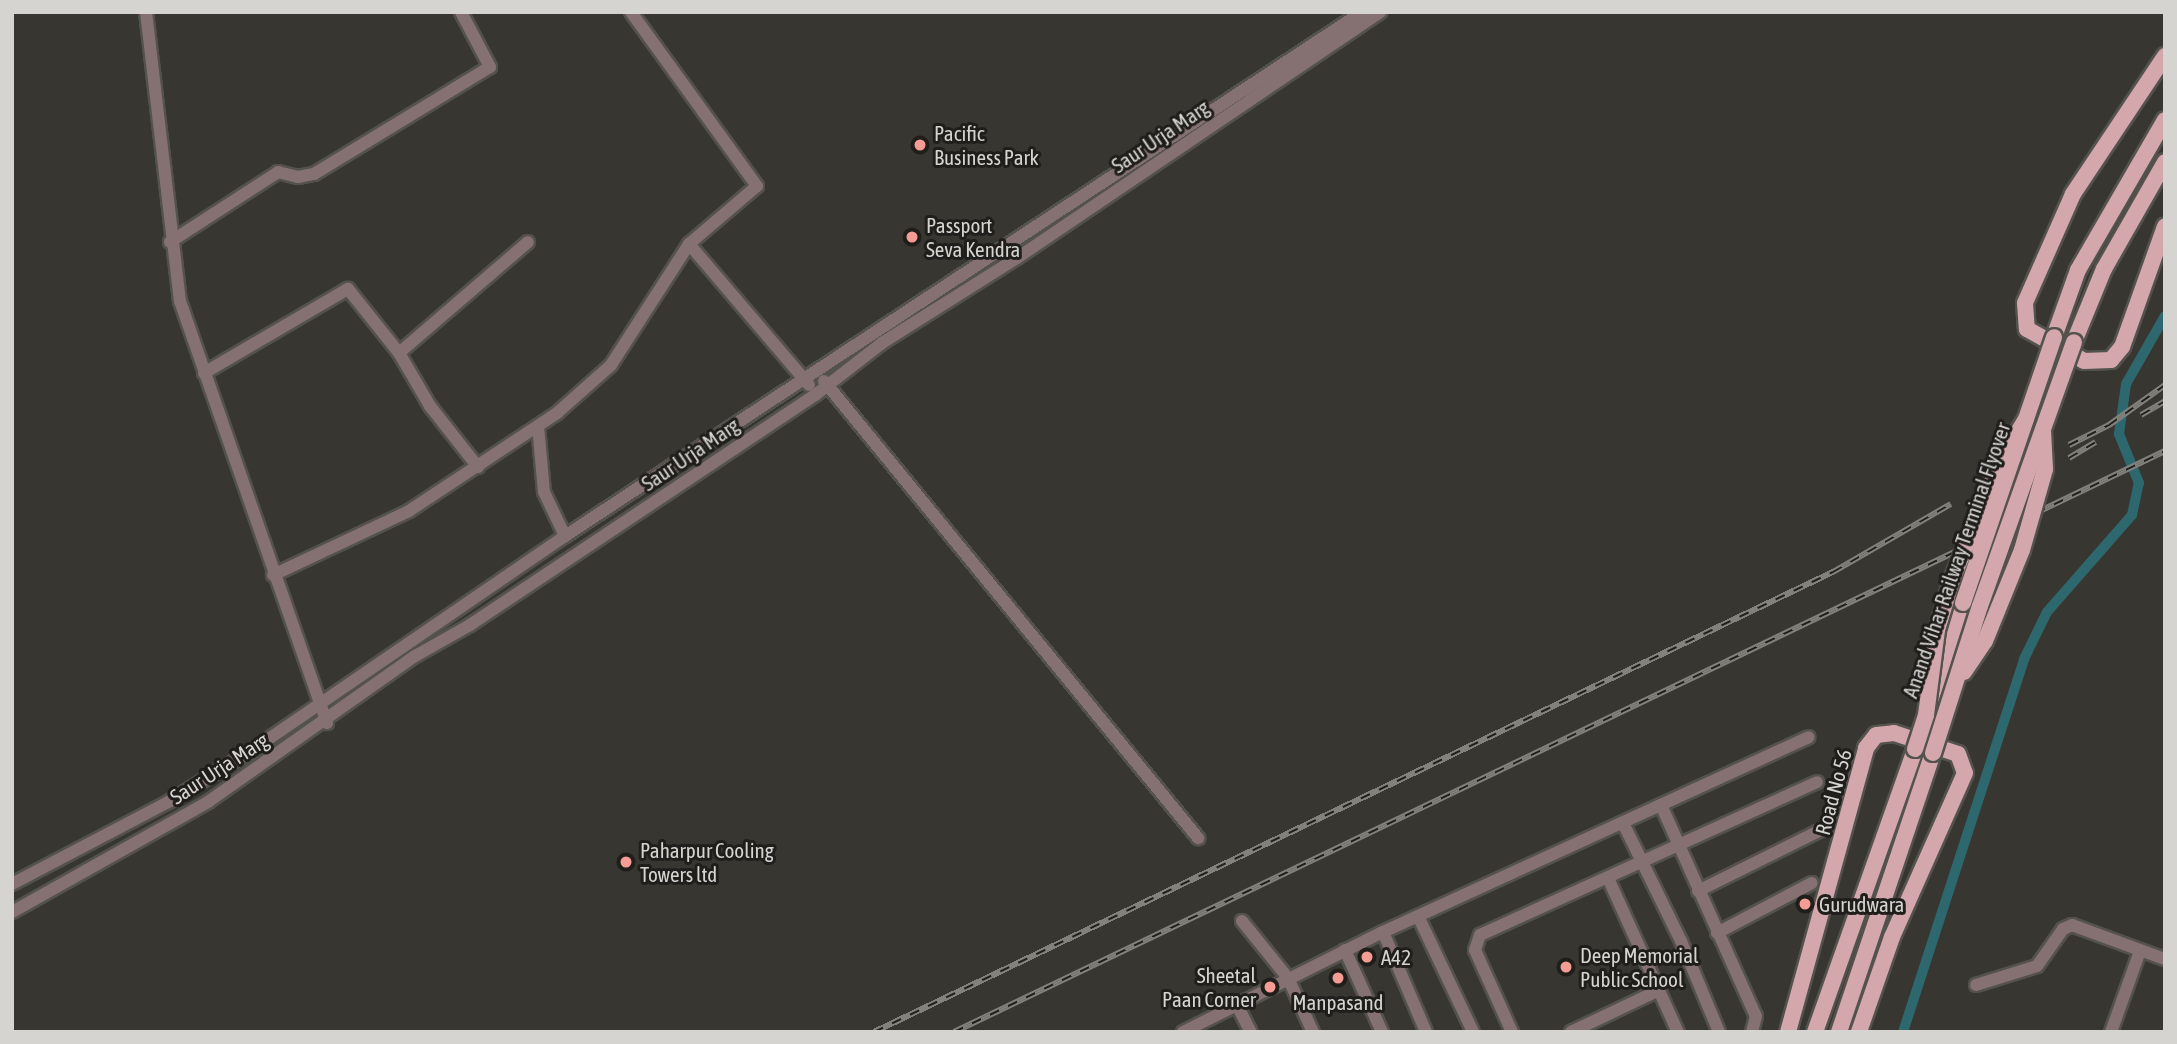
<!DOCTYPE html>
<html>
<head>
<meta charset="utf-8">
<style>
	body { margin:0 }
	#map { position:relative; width:2177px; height:1044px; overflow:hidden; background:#383630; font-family:"Asap Condensed",sans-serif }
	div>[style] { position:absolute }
	.canal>* { height:10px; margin:-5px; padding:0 5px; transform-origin:5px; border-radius:5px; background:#2e686f }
	.roads { filter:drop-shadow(2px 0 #54524d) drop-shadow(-2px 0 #54524d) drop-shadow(0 2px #54524d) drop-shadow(0 -2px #54524d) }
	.minor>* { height:12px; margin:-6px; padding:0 6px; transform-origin:6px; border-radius:6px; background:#857072 }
	.major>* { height:16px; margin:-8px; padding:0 8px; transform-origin:8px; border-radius:8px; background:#d3a7ac }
	.rail>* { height:6px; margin-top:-3px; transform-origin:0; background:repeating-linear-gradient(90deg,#1f1e1b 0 10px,#83817c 0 20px); box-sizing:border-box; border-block:2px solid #83817c }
	.bridges { filter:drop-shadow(2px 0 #54524d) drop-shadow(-2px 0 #54524d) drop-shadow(0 2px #54524d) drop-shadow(0 -2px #54524d) }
	.major-bridge>* { height:16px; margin:-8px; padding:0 8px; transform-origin:8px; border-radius:8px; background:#d3a7ac }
	.dots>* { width:19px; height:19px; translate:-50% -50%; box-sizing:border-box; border:4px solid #1f1e1b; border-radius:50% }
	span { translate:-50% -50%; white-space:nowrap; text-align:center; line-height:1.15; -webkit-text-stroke:6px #1f1e1b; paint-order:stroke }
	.poi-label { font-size:21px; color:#d6d4d0 }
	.left { translate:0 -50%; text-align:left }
	.right { translate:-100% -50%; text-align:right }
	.street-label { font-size:21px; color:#d6d4d0 }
	.frame { position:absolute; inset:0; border:14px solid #d6d4d0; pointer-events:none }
</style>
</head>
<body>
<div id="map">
	<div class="canal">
		<i style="left:1903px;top:1032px;width:392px;rotate:-72deg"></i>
		<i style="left:2024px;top:659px;width:52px;rotate:-63.9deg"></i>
		<i style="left:2047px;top:612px;width:129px;rotate:-48.8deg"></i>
		<i style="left:2132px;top:515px;width:33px;rotate:-78deg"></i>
		<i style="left:2139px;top:483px;width:53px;rotate:-112.2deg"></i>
		<i style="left:2119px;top:434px;width:50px;rotate:-82deg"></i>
		<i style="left:2126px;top:384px;width:78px;rotate:-60.2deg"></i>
	</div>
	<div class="roads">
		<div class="minor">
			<i style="left:146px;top:12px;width:291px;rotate:83.3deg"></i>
			<i style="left:180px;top:301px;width:447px;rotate:70.8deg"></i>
			<i style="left:631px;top:12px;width:215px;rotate:54.1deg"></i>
			<i style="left:757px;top:186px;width:89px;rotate:139.5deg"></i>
			<i style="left:689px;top:244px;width:185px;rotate:49.6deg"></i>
			<i style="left:170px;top:242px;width:129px;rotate:-32.9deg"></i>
			<i style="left:278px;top:172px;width:21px;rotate:14deg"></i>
			<i style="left:298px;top:177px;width:16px;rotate:-11deg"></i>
			<i style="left:314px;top:174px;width:206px;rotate:-31.3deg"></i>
			<i style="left:490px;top:67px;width:62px;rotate:-117.8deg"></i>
			<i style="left:204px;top:373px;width:167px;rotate:-30.3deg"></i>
			<i style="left:348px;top:289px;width:82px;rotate:51.4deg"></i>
			<i style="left:824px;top:381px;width:591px;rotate:50.7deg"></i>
			<i style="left:538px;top:426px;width:66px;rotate:84.8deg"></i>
			<i style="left:544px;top:492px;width:49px;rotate:64.5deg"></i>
			<i style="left:478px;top:467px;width:78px;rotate:-128.2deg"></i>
			<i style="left:430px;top:406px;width:61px;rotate:-120.3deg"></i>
			<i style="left:399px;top:353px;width:170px;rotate:-40.7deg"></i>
			<i style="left:273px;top:575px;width:150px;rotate:-25.2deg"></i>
			<i style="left:409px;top:511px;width:178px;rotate:-33.5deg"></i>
			<i style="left:557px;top:413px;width:72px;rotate:-41.6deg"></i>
			<i style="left:611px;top:365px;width:144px;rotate:-57.2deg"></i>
			<i style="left:1661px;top:805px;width:231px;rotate:65.8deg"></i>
			<i style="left:1756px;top:1016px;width:16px;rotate:104deg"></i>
			<i style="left:1623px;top:823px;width:131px;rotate:63.8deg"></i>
			<i style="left:1681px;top:941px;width:99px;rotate:67.3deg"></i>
			<i style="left:1608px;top:878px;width:169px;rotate:65.6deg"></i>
			<i style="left:12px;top:884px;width:178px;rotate:-27.7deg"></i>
			<i style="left:170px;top:801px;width:95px;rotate:-31.7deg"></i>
			<i style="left:251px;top:751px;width:381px;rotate:-34.4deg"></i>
			<i style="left:565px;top:536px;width:954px;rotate:-33.32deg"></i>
			<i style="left:1698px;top:891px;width:142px;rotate:-26.4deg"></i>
			<i style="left:12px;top:912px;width:225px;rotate:-29.3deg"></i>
			<i style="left:208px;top:802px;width:253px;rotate:-35.2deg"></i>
			<i style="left:415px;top:656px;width:63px;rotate:-29.4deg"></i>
			<i style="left:470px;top:625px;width:415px;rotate:-33.7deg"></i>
			<i style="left:815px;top:395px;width:85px;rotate:-37.8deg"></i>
			<i style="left:882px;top:343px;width:160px;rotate:-32.2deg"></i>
			<i style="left:1017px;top:258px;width:439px;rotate:-34.1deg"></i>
			<i style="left:1418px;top:916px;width:128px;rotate:64.6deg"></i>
			<i style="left:1242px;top:921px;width:73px;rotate:51.1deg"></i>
			<i style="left:1288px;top:978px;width:60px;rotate:65.2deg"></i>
			<i style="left:1383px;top:932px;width:109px;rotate:66.7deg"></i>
			<i style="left:1717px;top:933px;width:107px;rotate:-27.8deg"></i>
			<i style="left:1345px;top:950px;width:90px;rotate:65.7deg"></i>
			<i style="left:1976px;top:985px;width:64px;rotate:-17.3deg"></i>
			<i style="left:2037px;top:966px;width:45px;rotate:-54.9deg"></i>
			<i style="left:2063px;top:929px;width:10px;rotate:-24deg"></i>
			<i style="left:2072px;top:925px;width:99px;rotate:20.1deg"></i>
			<i style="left:1237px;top:1005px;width:30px;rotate:63deg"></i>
			<i style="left:1183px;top:1032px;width:224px;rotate:-26.6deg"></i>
			<i style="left:1383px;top:932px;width:468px;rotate:-24.6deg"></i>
			<i style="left:1512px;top:1032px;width:90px;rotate:-114.3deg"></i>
			<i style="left:1475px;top:950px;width:16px;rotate:-72deg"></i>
			<i style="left:1480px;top:935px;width:370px;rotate:-24.4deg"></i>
			<i style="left:1571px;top:1032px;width:98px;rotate:-25.5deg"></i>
			<i style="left:2111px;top:1032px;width:86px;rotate:-70.3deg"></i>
		</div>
		<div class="major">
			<i style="left:2165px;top:56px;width:166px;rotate:123.7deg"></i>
			<i style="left:2073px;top:194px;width:119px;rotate:113.8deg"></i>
			<i style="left:2025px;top:303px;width:26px;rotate:86deg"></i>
			<i style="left:2027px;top:329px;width:65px;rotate:29.3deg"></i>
			<i style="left:2084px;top:361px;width:27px;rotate:-2deg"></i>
			<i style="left:2111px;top:360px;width:17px;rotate:-50deg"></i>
			<i style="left:2122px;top:347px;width:128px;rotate:-70.4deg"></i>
			<i style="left:2054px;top:337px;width:71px;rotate:-70.3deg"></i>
			<i style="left:2078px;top:270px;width:173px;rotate:-59.9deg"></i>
			<i style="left:2074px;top:342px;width:79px;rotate:-67.7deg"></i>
			<i style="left:2104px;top:269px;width:123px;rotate:-60.3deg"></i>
			<i style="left:1932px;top:696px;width:98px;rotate:-71.6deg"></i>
			<i style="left:1788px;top:1032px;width:295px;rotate:-74.6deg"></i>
			<i style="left:1866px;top:748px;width:16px;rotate:-52deg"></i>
			<i style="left:1876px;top:735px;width:18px;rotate:-6deg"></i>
			<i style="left:1894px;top:733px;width:67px;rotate:18.2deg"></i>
			<i style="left:1958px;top:754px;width:20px;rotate:70deg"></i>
			<i style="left:1965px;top:773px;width:180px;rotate:114deg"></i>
			<i style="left:1892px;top:937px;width:101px;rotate:109.2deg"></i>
			<i style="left:1815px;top:1032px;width:300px;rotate:-70.5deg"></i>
			<i style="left:1839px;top:1032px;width:294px;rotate:-71.4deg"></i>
		</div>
	</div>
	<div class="rail">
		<i style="left:2141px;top:415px;width:28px;rotate:-30deg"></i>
		<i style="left:2069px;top:445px;width:45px;rotate:-26.6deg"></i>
		<i style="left:2109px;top:425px;width:69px;rotate:-35.5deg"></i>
		<i style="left:2069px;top:458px;width:31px;rotate:-31deg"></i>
		<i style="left:874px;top:1032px;width:1064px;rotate:-25.63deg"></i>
		<i style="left:1833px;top:572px;width:136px;rotate:-30deg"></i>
		<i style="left:954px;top:1032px;width:1343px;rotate:-25.63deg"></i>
	</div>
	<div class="bridges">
		<div class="major-bridge">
			<i style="left:1963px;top:603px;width:281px;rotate:-71.1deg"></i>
			<i style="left:1964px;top:672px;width:37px;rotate:-56deg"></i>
			<i style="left:1985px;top:641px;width:98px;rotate:-67.9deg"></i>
			<i style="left:2022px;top:550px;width:84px;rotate:-74.1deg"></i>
			<i style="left:2045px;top:469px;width:37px;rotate:-93deg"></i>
			<i style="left:1915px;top:749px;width:36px;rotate:-72deg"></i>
			<i style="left:1926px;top:715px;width:86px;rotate:-82.6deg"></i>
			<i style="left:1937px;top:630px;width:52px;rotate:-73.3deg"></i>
			<i style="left:1952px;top:580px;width:130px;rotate:-67.8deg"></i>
			<i style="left:2001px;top:460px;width:48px;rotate:-58.6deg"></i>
			<i style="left:1933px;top:753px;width:154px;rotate:-72.3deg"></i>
			<i style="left:1980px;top:606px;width:280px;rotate:-70.4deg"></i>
		</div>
	</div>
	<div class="dots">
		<i style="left:920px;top:145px;background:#f59c95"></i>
		<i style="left:912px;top:237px;background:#f59c95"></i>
		<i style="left:626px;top:862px;background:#f59c95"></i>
		<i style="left:1805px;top:904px;background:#f59c95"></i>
		<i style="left:1367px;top:957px;background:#f59c95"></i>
		<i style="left:1566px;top:967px;background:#f59c95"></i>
		<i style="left:1338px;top:978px;background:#f59c95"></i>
		<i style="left:1270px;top:987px;background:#f59c95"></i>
	</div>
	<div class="poi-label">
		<span class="left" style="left:934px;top:145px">Pacific<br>Business Park</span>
		<span class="left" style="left:926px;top:237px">Passport<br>Seva Kendra</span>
		<span class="left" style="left:640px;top:862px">Paharpur Cooling<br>Towers ltd</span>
		<span class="left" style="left:1819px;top:904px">Gurudwara</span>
		<span class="left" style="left:1580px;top:967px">Deep Memorial<br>Public School</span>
		<span class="left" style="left:1381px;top:957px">A42</span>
		<span class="right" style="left:1256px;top:987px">Sheetal<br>Paan Corner</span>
		<span style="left:1338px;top:1002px">Manpasand</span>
	</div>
	<div class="street-label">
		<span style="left:1160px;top:136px;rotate:-34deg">Saur Urja Marg</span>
		<span style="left:690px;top:454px;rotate:-34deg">Saur Urja Marg</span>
		<span style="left:1956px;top:560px;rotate:-71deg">Anand Vihar Railway Terminal Flyover</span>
		<span style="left:219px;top:768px;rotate:-33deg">Saur Urja Marg</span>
		<span style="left:1833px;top:792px;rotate:-75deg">Road No 56</span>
	</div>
	<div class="frame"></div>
</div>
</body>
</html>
